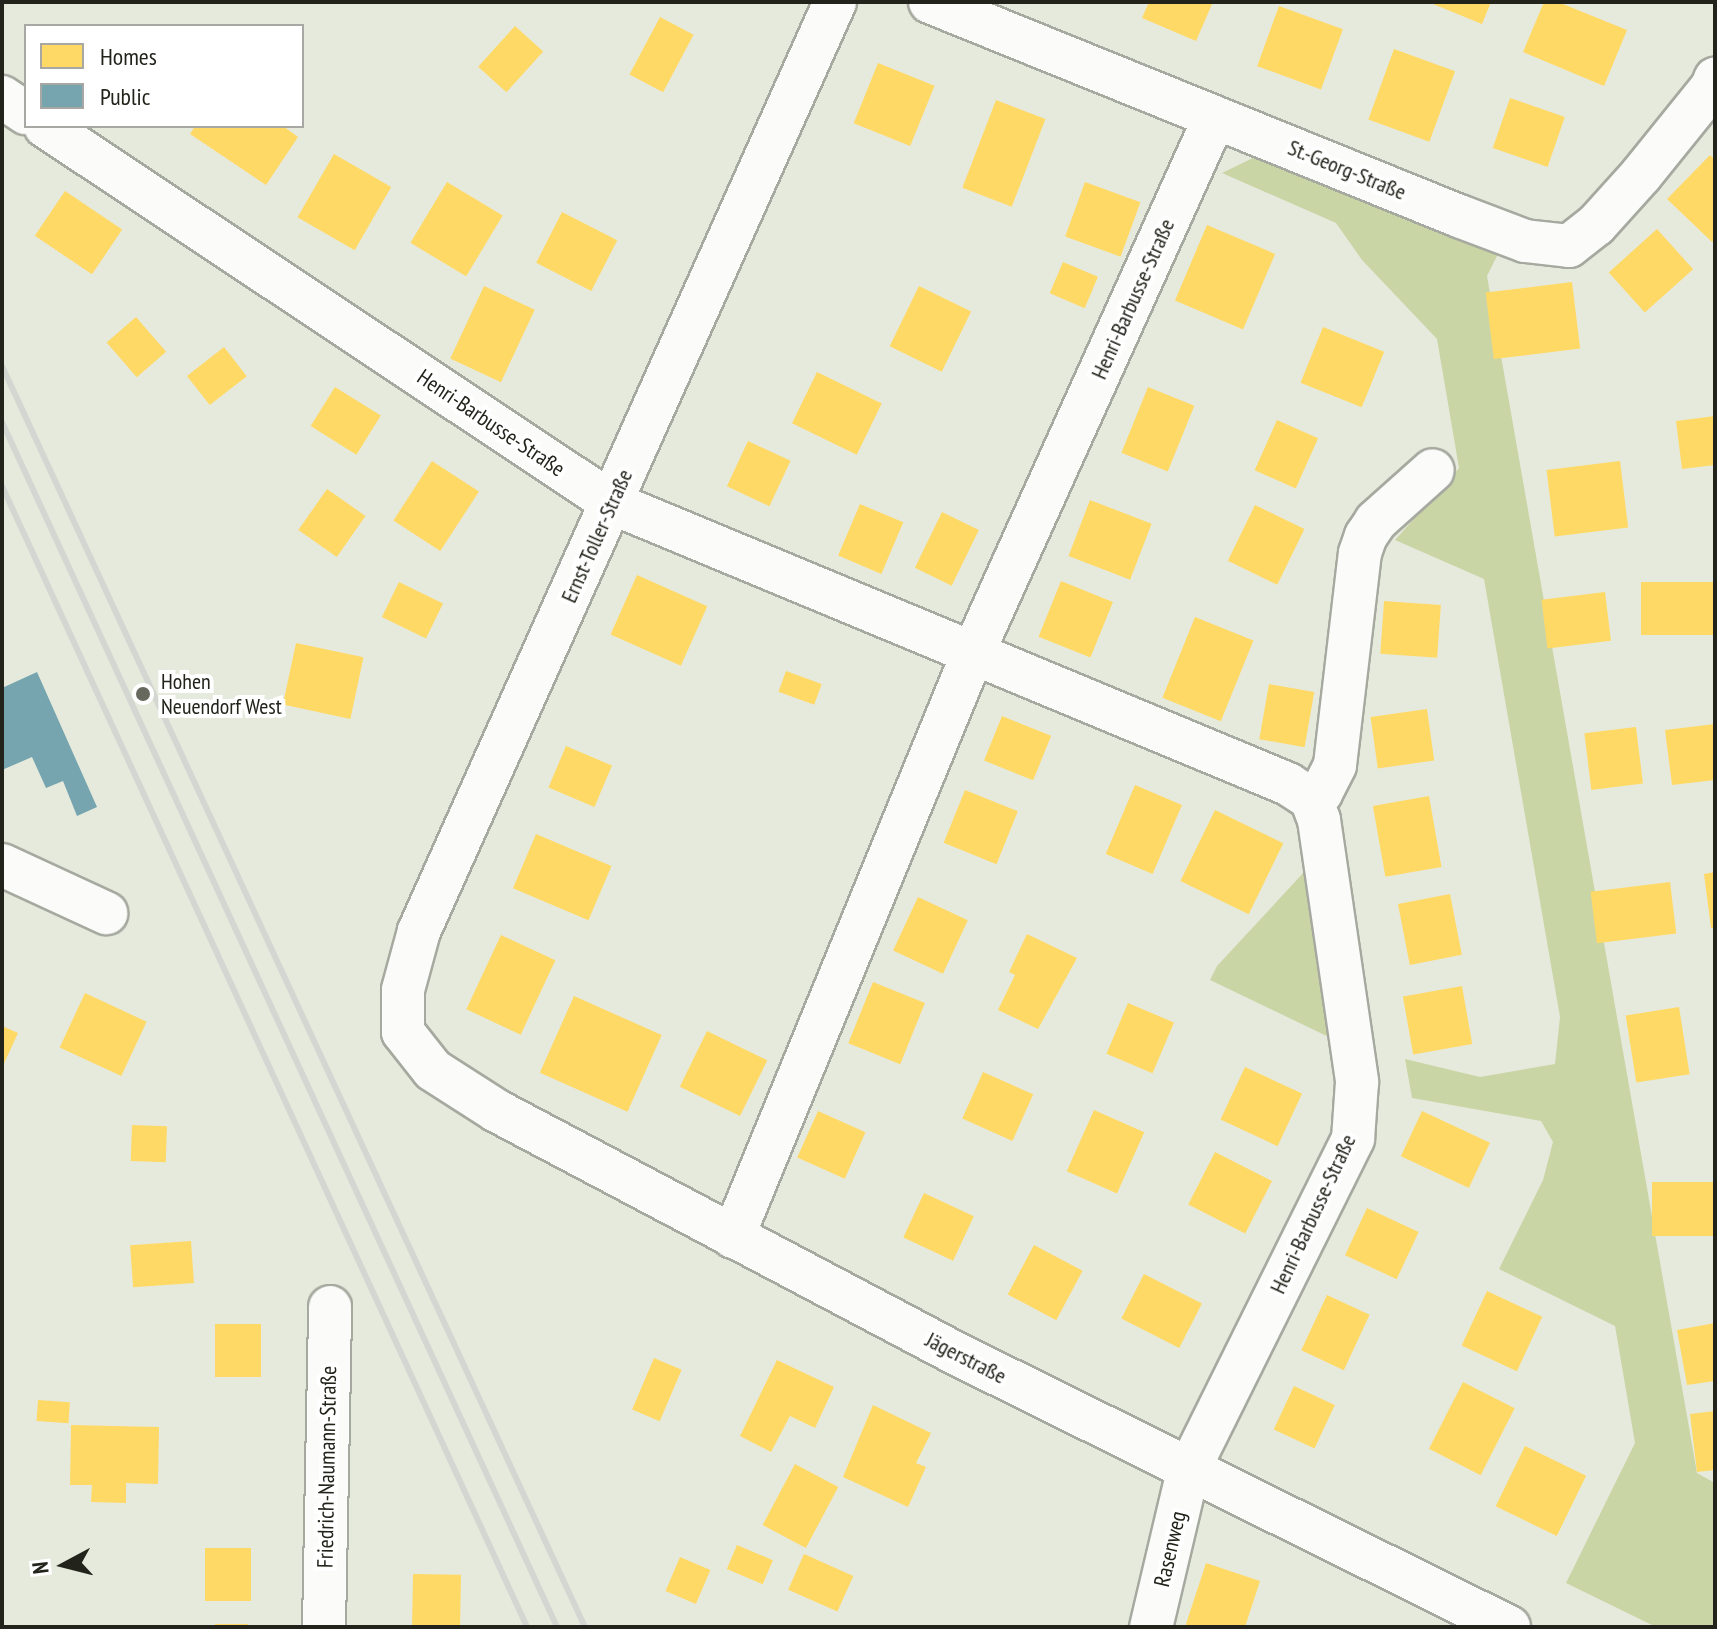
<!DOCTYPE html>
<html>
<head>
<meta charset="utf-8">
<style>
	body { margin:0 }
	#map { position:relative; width:1717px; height:1629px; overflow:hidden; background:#e6eadd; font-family:"PT Sans Narrow",sans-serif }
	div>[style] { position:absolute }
	.green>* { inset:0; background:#cad5a6 }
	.homes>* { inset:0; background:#ffd966; transform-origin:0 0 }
	.public>* { inset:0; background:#76a5af }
	.roads { filter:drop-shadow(2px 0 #a6a99f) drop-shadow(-2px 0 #a6a99f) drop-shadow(0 2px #a6a99f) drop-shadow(0 -2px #a6a99f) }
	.street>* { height:42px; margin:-21px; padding:0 21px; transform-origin:21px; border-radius:21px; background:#fbfcfa }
	.rail>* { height:6px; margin:-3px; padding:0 3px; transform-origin:3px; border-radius:3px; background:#d4d6d1 }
	.dots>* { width:22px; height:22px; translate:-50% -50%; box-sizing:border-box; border:4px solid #fff; border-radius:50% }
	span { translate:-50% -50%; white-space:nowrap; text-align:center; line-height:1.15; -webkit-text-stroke:8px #fff; paint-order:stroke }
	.street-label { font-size:22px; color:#22241b }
	.poi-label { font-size:22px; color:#22241b }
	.left { translate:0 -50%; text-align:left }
	.frame { position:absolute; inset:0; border:4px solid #22241b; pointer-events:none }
	.legend { position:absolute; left:24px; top:24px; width:280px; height:104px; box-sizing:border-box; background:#fff; border:2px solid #a7a7a4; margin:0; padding:10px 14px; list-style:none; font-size:24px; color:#22241b }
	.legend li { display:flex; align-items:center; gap:16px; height:40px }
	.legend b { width:40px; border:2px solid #a7a7a4 }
	.north { position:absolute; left:24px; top:1525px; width:80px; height:80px; -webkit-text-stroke:6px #fff; paint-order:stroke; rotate:263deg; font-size:22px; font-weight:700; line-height:32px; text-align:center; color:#22241b }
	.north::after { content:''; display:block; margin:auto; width:28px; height:36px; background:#22241b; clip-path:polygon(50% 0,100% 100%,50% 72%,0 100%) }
</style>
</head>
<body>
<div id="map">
	<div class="green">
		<i style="clip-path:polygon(1263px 153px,1501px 248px,1487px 276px,1697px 1473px,1715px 1483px,1715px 1627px,1656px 1627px,1566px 1583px,1635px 1443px,1615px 1326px,1499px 1269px,1543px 1180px,1553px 1142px,1541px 1121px,1412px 1098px,1405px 1059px,1480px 1077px,1555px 1064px,1560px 1017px,1484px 579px,1395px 540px,1459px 468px,1437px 339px,1362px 260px,1336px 223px,1222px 173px)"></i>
		<i style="clip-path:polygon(1305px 871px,1335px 1040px,1210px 980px,1217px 966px)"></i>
	</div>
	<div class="homes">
		<i style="clip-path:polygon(1149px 2px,1213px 2px,1196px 41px,1142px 18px)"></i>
		<i style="clip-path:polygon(1428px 2px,1491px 2px,1482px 24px)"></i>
		<i style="clip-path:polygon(1544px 2px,1558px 2px,1627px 30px,1604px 86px,1523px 52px)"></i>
		<i style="left:1279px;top:6px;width:68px;height:64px;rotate:20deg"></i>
		<i style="left:660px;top:17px;width:38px;height:65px;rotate:28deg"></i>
		<i style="left:515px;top:26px;width:38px;height:55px;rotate:42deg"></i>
		<i style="left:1394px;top:49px;width:65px;height:75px;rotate:20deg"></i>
		<i style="left:878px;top:63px;width:61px;height:65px;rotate:22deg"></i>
		<i style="left:1510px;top:98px;width:58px;height:53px;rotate:19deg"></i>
		<i style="left:996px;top:100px;width:53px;height:94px;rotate:21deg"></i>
		<i style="clip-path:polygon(195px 126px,283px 126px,298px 137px,266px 185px,190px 134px)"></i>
		<i style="left:334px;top:154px;width:66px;height:73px;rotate:30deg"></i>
		<i style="clip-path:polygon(1710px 155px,1715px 160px,1715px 239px,1712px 242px,1667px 199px)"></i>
		<i style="left:447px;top:182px;width:65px;height:71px;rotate:31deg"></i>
		<i style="left:1085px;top:182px;width:59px;height:58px;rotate:20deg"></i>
		<i style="left:65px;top:191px;width:69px;height:54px;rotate:34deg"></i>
		<i style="left:562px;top:212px;width:62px;height:57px;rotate:27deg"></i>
		<i style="left:1207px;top:225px;width:74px;height:82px;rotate:23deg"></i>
		<i style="left:1657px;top:229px;width:54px;height:65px;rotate:48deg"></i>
		<i style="left:1063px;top:262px;width:38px;height:34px;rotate:23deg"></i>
		<i style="left:1572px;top:282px;width:67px;height:87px;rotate:83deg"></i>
		<i style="left:484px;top:286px;width:56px;height:80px;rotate:25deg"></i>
		<i style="left:919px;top:286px;width:58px;height:67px;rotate:26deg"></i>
		<i style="left:136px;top:317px;width:46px;height:39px;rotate:49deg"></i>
		<i style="left:1323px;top:327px;width:66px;height:60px;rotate:22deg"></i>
		<i style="left:224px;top:347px;width:37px;height:47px;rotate:52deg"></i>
		<i style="left:817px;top:372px;width:72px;height:57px;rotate:26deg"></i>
		<i style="left:335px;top:387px;width:54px;height:46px;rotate:32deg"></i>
		<i style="left:1148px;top:387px;width:50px;height:71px;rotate:22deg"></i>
		<i style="clip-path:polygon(1715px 416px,1715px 465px,1682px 469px,1676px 421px)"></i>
		<i style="left:1277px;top:420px;width:45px;height:55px;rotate:24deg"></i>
		<i style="left:748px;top:441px;width:47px;height:50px;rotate:25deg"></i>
		<i style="left:432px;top:461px;width:56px;height:71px;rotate:33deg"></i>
		<i style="left:1620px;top:461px;width:67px;height:74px;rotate:83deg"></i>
		<i style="left:327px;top:489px;width:47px;height:50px;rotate:35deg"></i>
		<i style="left:1090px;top:500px;width:66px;height:60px;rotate:21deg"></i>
		<i style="left:860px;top:504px;width:47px;height:56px;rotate:23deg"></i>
		<i style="left:1255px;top:505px;width:55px;height:62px;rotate:26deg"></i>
		<i style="left:942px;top:512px;width:41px;height:62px;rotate:26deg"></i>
		<i style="left:637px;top:575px;width:77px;height:65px;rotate:24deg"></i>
		<i style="left:1061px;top:581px;width:56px;height:60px;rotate:22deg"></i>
		<i style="left:399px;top:582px;width:49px;height:39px;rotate:26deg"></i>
		<i style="left:1715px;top:582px;width:53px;height:74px;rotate:90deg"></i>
		<i style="left:1605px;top:592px;width:49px;height:64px;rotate:83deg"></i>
		<i style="left:1384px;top:601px;width:57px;height:53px;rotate:4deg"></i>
		<i style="left:1195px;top:617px;width:63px;height:87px;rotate:22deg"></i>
		<i style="left:296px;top:643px;width:69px;height:63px;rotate:12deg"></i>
		<i style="left:786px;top:671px;width:38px;height:22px;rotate:20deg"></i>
		<i style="left:1269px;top:684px;width:46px;height:56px;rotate:10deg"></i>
		<i style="left:1427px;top:709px;width:52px;height:57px;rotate:82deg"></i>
		<i style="left:1002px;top:716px;width:53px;height:48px;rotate:22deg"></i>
		<i style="clip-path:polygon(1715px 724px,1715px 780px,1672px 785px,1665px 730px)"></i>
		<i style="left:1636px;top:727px;width:57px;height:52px;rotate:83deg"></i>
		<i style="left:566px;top:746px;width:50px;height:45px;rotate:23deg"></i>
		<i style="left:1135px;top:785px;width:51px;height:75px;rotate:23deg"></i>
		<i style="left:965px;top:790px;width:57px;height:57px;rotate:22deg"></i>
		<i style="left:1429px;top:796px;width:72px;height:57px;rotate:80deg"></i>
		<i style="left:1215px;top:810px;width:76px;height:79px;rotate:26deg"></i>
		<i style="left:536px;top:834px;width:82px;height:59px;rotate:23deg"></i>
		<i style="clip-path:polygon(1715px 872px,1715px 928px,1711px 928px,1704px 874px)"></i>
		<i style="left:1670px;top:882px;width:52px;height:80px;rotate:83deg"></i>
		<i style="left:1450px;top:894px;width:62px;height:53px;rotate:79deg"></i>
		<i style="left:918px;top:897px;width:55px;height:59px;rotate:25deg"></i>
		<i style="clip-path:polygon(1027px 934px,1077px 958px,1038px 1029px,998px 1010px,1015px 975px,1009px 972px)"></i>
		<i style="left:501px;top:935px;width:60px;height:82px;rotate:25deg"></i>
		<i style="left:873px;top:982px;width:56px;height:66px;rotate:22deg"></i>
		<i style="left:1462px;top:986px;width:59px;height:60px;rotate:80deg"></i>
		<i style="left:85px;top:993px;width:68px;height:60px;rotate:25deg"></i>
		<i style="left:574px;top:996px;width:96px;height:84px;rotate:24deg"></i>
		<i style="left:1128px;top:1003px;width:50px;height:55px;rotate:23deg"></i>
		<i style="left:1679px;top:1007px;width:68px;height:54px;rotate:81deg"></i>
		<i style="clip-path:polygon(2px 1026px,18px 1033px,2px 1068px)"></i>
		<i style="left:707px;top:1031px;width:67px;height:62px;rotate:26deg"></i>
		<i style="left:1245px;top:1067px;width:63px;height:58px;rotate:25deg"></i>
		<i style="left:983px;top:1072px;width:55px;height:51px;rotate:24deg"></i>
		<i style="left:1094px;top:1110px;width:55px;height:67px;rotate:24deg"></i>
		<i style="left:818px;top:1111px;width:52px;height:51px;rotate:24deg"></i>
		<i style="left:1422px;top:1111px;width:75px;height:50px;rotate:25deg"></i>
		<i style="left:132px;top:1125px;width:35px;height:36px;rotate:2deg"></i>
		<i style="left:1215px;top:1152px;width:64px;height:59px;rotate:27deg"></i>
		<i style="left:1715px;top:1182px;width:54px;height:63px;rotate:90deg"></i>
		<i style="left:924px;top:1193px;width:55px;height:49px;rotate:25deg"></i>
		<i style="left:1367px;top:1208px;width:57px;height:52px;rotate:25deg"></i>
		<i style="left:191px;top:1241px;width:42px;height:61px;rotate:86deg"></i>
		<i style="left:1034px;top:1245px;width:55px;height:56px;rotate:28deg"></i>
		<i style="left:1144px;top:1274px;width:65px;height:50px;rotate:27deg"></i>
		<i style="left:1487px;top:1291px;width:61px;height:60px;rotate:25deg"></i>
		<i style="left:1327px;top:1295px;width:47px;height:61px;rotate:25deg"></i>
		<i style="clip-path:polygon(1715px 1323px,1715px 1381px,1687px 1385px,1677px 1330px)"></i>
		<i style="left:215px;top:1324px;width:46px;height:53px"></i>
		<i style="left:654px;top:1358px;width:30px;height:56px;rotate:23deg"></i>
		<i style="clip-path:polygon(777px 1360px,834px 1387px,815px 1428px,790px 1416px,771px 1452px,740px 1436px)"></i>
		<i style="left:1463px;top:1382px;width:58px;height:75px;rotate:27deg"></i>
		<i style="left:1294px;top:1386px;width:45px;height:48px;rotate:25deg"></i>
		<i style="left:38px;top:1400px;width:32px;height:21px;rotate:4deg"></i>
		<i style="clip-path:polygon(873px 1405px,931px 1433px,916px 1463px,926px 1467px,908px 1507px,843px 1477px)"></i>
		<i style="clip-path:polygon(1715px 1411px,1715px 1470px,1697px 1472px,1690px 1414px)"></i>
		<i style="clip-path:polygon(71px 1425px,159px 1427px,158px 1484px,126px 1483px,126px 1503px,91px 1502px,92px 1485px,70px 1485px)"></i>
		<i style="left:1525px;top:1446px;width:68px;height:67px;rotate:26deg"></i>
		<i style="left:795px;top:1464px;width:49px;height:69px;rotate:28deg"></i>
		<i style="left:737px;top:1545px;width:39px;height:26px;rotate:23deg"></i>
		<i style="left:205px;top:1548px;width:46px;height:53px"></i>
		<i style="left:804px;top:1554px;width:54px;height:39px;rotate:24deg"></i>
		<i style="left:680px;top:1557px;width:33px;height:37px;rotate:23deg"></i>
		<i style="clip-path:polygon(1206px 1563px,1260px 1581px,1245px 1627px,1185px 1627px)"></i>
		<i style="left:413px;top:1574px;width:48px;height:53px;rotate:1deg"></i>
		<i style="left:215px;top:1624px;width:33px;height:3px"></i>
	</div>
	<div class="public">
		<i style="clip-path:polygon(37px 672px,97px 807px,77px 816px,63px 781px,46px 788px,32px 757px,2px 770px,2px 688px)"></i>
	</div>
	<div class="roads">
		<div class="street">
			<i style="left:835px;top:2px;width:1018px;rotate:114.12deg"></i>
			<i style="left:419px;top:931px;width:61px;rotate:105.2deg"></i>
			<i style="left:403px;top:990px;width:42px;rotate:90deg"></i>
			<i style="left:403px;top:1032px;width:48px;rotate:51.7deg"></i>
			<i style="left:433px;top:1070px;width:76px;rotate:32.6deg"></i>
			<i style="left:497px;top:1111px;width:520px;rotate:27.85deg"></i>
			<i style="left:957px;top:1354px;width:616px;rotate:26.32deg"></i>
			<i style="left:930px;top:2px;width:571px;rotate:22.03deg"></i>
			<i style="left:1459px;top:216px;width:71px;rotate:20.7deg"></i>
			<i style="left:1525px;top:241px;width:44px;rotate:6.5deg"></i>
			<i style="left:1569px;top:246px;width:34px;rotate:-38deg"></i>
			<i style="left:1596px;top:225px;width:67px;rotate:-48deg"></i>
			<i style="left:1641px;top:175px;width:113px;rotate:-51.1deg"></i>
			<i style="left:1712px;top:87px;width:9px;rotate:-69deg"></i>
			<i style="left:2px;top:97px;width:29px;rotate:34deg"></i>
			<i style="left:45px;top:126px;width:681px;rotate:33.62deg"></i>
			<i style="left:612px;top:503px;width:732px;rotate:22.57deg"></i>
			<i style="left:1288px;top:784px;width:27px;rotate:33deg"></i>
			<i style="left:1311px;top:799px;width:22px;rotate:69deg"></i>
			<i style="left:1319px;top:820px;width:265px;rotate:81.7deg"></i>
			<i style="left:1357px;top:1082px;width:57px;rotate:94deg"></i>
			<i style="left:1353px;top:1139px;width:371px;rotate:116.4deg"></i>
			<i style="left:1188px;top:1471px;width:160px;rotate:103.3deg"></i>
			<i style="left:1311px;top:799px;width:12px;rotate:-31deg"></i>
			<i style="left:1321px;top:793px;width:31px;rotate:-63deg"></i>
			<i style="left:1335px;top:765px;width:213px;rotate:-83.3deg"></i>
			<i style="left:1360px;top:553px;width:18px;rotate:-71deg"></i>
			<i style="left:1366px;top:536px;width:18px;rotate:-56deg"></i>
			<i style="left:1376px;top:521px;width:76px;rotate:-41.8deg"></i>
			<i style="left:2px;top:865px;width:115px;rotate:24.8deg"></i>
			<i style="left:733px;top:1237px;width:631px;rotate:-67.66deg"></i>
			<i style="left:973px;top:653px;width:586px;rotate:-65.71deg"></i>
			<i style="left:324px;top:1627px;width:320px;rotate:-88.9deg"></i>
		</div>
	</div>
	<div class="rail">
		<i style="left:2px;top:366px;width:1389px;rotate:65.19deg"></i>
		<i style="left:2px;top:422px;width:1327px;rotate:65.27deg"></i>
		<i style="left:2px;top:486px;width:1256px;rotate:65.29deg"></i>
	</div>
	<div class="dots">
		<i style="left:143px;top:694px;background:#67695f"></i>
	</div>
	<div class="street-label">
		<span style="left:1347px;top:170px;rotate:22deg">St.-Georg-Straße</span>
		<span style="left:1133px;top:299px;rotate:-66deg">Henri-Barbusse-Straße</span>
		<span style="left:491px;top:423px;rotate:34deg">Henri-Barbusse-Straße</span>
		<span style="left:597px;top:536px;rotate:-66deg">Ernst-Toller-Straße</span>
		<span style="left:1313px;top:1214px;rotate:-65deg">Henri-Barbusse-Straße</span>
		<span style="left:966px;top:1358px;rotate:27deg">Jägerstraße</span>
		<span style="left:327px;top:1467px;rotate:-89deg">Friedrich-Naumann-Straße</span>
		<span style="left:1170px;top:1549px;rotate:-77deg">Rasenweg</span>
	</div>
	<div class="poi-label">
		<span class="left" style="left:161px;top:694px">Hohen<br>Neuendorf West</span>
	</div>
	<div class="frame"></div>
	<ul class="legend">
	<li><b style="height:22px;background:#ffd966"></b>Homes</li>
	<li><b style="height:22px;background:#76a5af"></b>Public</li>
	</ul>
	<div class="north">N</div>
</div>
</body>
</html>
